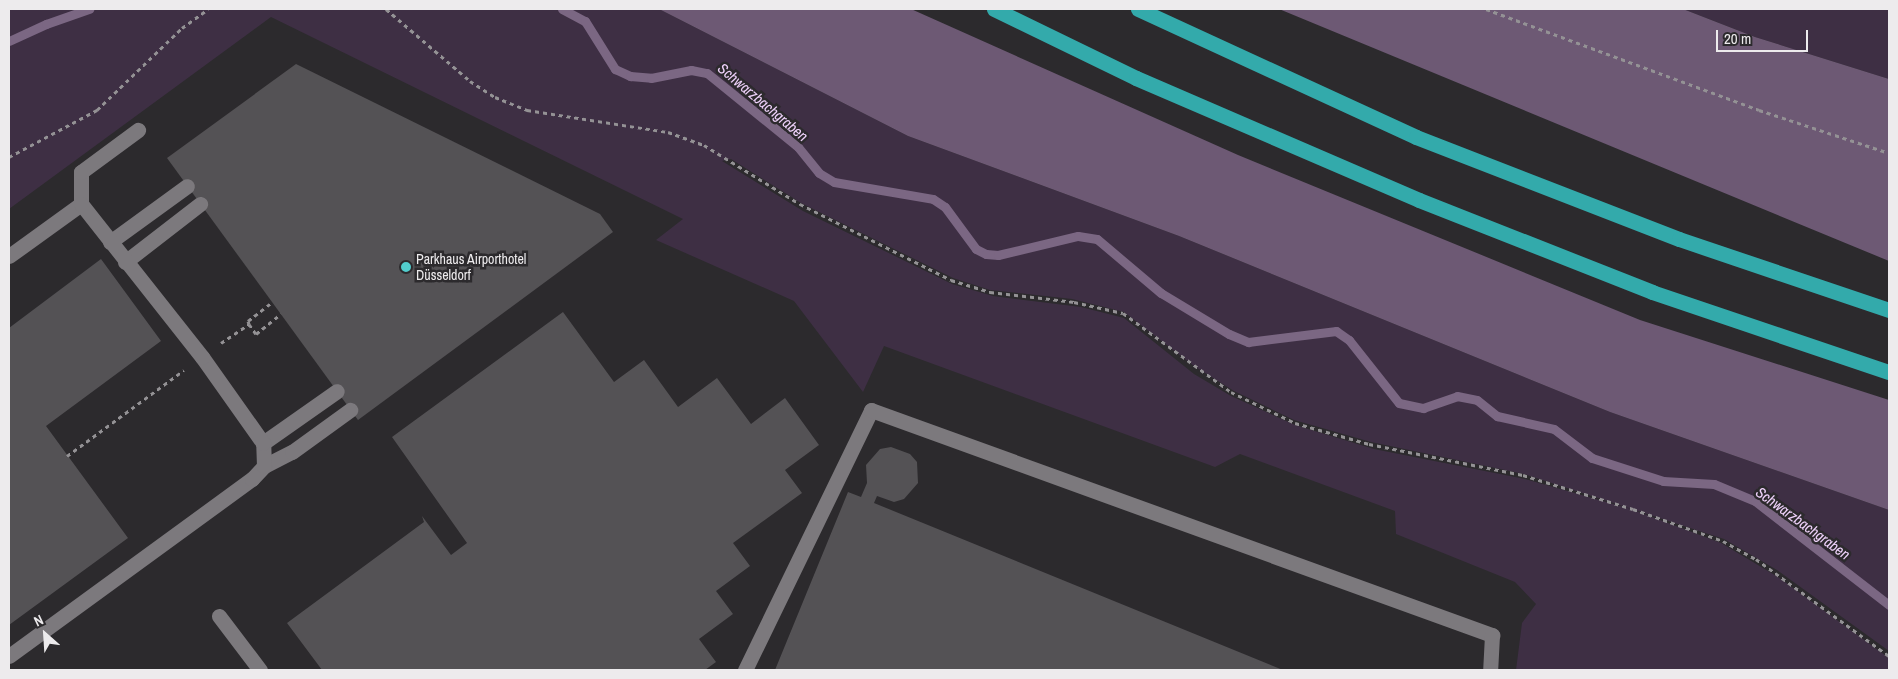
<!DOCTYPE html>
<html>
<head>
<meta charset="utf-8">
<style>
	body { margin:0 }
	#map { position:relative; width:1898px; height:679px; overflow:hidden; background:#2c2a2d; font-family:"Archivo Narrow",sans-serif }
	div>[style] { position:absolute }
	.green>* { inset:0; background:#3e2f44 }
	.forest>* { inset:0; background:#6d5974 }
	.stream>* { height:9px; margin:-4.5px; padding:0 4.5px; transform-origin:4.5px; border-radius:4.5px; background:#7b6783 }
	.building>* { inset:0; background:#545255 }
	.path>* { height:3px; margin-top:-1.5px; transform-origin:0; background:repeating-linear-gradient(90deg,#949295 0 4px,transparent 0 8px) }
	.lane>* { height:15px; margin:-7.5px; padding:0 7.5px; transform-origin:7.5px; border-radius:7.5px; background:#7c797d }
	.highway>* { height:15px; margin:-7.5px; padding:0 7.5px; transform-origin:7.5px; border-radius:7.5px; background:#33aaab }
	.dots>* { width:14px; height:14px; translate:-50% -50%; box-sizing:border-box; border:2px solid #2c2a2d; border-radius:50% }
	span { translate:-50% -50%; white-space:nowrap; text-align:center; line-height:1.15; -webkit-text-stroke:5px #2c2a2d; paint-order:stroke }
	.poi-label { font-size:14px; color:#edebed }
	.left { translate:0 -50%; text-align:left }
	.water-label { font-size:15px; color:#efd2fb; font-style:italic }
	.frame { position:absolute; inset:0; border:10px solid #edebed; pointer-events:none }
	.north { position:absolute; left:20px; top:609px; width:50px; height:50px; -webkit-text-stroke:4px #2c2a2d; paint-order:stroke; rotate:334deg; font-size:14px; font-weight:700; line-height:20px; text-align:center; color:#edebed }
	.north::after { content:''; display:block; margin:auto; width:18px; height:22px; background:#edebed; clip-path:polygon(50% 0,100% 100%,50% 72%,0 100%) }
	.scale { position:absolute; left:1716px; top:30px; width:92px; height:22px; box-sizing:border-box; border:2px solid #edebed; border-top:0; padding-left:6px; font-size:15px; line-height:18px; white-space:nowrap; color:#edebed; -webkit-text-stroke:4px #2c2a2d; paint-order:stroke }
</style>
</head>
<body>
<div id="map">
	<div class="green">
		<i style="clip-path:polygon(9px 9px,659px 9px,908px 136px,1179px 236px,1610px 412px,1889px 510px,1889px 651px,1777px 570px,1724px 539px,1524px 474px,1371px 442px,1294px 420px,1234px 391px,1194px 366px,1124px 312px,1072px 299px,990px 290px,953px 278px,801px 203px,731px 159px,722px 161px,803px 211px,952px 284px,993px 296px,1081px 307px,1124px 318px,1194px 374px,1231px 396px,1295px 425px,1374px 449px,1525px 479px,1631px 509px,1721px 543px,1778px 577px,1889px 658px,1889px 670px,1516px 670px,1522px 623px,1536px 604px,1515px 582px,1396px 534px,1395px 511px,1240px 454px,1215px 467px,884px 346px,863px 392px,794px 301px,656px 240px,683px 219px,271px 17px,9px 209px)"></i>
		<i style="clip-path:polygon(1683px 9px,1889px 9px,1889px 79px,1755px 37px)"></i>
	</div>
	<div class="forest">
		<i style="clip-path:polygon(659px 9px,911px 9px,1238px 155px,1640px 320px,1889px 400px,1889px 510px,1610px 412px,1179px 236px,908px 136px)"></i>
		<i style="clip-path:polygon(1279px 9px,1683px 9px,1755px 37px,1889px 79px,1889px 261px)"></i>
	</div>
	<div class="stream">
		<i style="left:562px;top:9px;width:26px;rotate:28deg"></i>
		<i style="left:585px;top:21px;width:57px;rotate:58deg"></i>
		<i style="left:615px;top:69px;width:17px;rotate:25deg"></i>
		<i style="left:630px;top:76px;width:21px;rotate:5deg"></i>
		<i style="left:651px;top:78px;width:41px;rotate:-11.3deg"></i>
		<i style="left:691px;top:70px;width:16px;rotate:11deg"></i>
		<i style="left:707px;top:73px;width:117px;rotate:39.1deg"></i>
		<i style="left:798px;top:147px;width:33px;rotate:51deg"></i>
		<i style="left:819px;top:173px;width:17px;rotate:31deg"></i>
		<i style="left:834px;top:182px;width:100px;rotate:9.7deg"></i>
		<i style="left:933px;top:199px;width:14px;rotate:34deg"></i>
		<i style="left:945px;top:207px;width:52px;rotate:53.6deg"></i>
		<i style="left:976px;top:249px;width:11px;rotate:27deg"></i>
		<i style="left:986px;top:254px;width:12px;rotate:5deg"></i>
		<i style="left:998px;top:255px;width:82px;rotate:-13.4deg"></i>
		<i style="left:1078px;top:236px;width:19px;rotate:9deg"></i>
		<i style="left:1097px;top:239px;width:84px;rotate:40.2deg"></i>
		<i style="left:1161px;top:293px;width:79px;rotate:31.1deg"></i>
		<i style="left:1229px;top:334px;width:21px;rotate:23deg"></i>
		<i style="left:1248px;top:342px;width:89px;rotate:-7.1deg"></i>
		<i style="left:1336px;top:331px;width:16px;rotate:35deg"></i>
		<i style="left:1349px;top:340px;width:80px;rotate:51.6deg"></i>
		<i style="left:1399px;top:403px;width:25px;rotate:12deg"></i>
		<i style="left:1423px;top:408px;width:36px;rotate:-19deg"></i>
		<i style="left:1457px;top:396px;width:20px;rotate:11deg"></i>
		<i style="left:1477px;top:400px;width:26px;rotate:39deg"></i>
		<i style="left:1497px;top:416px;width:58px;rotate:12.8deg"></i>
		<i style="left:1554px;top:429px;width:48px;rotate:37.3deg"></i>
		<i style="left:1592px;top:458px;width:75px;rotate:17.9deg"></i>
		<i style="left:1663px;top:481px;width:51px;rotate:3.4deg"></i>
		<i style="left:1714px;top:484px;width:44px;rotate:22.5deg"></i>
		<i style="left:1755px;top:501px;width:170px;rotate:37.8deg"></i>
		<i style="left:9px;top:41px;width:41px;rotate:-24.7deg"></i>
		<i style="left:46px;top:24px;width:46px;rotate:-19.2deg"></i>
	</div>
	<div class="building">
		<i style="clip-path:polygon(296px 64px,600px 214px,613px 232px,358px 420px,167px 158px)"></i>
		<i style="clip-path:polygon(101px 259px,161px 341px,46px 426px,128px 538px,9px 625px,9px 328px)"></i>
		<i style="clip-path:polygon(563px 312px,614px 382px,644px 360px,678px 407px,717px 378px,751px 424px,785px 398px,819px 445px,785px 470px,802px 493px,733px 543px,750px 566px,716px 591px,733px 614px,699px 639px,716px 662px,705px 670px,322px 670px,287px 623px,424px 522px,422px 516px,451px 555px,467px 543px,392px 437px)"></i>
		<i style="clip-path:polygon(891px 447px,910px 454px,917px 462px,918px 483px,904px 499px,894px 502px,877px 496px,874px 503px,1283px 670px,775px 670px,848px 492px,861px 497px,867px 483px,866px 465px,880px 449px)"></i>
	</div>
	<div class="path">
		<i style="left:386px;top:9px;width:111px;rotate:40.6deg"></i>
		<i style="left:470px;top:81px;width:30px;rotate:33deg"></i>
		<i style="left:495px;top:97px;width:35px;rotate:22deg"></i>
		<i style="left:527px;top:110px;width:143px;rotate:8.9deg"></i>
		<i style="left:668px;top:132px;width:38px;rotate:20deg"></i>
		<i style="left:704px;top:145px;width:113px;rotate:31.6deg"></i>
		<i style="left:800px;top:204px;width:169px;rotate:26.7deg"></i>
		<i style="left:951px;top:280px;width:41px;rotate:17.1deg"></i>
		<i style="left:990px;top:292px;width:85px;rotate:6.8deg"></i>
		<i style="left:1074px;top:302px;width:50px;rotate:12.7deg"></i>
		<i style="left:1123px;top:313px;width:134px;rotate:36.2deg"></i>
		<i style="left:1231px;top:392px;width:71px;rotate:25.8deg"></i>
		<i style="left:1295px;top:423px;width:77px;rotate:15.8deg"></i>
		<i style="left:1369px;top:444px;width:157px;rotate:11.4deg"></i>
		<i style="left:1523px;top:475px;width:115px;rotate:17.2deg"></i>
		<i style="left:1633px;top:509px;width:96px;rotate:19.6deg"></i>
		<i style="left:1723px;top:541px;width:38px;rotate:29deg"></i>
		<i style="left:1756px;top:559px;width:165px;rotate:36.1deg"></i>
		<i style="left:1486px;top:9px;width:291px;rotate:20.3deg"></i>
		<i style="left:1759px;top:110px;width:137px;rotate:18.3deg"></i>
		<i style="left:9px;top:157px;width:100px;rotate:-28.1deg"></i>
		<i style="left:97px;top:110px;width:118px;rotate:-44deg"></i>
		<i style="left:182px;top:28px;width:32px;rotate:-36deg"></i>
		<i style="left:249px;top:324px;width:12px;rotate:55deg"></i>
		<i style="left:256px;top:334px;width:32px;rotate:-39deg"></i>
		<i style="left:221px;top:343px;width:34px;rotate:-34deg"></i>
		<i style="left:249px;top:324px;width:3px;rotate:-108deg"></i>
		<i style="left:248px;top:321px;width:31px;rotate:-38deg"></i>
		<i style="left:67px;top:456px;width:145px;rotate:-36.3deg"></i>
	</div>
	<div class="lane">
		<i style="left:110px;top:242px;width:95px;rotate:-36deg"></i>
		<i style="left:9px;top:256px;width:89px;rotate:-35.8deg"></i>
		<i style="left:81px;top:204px;width:32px;rotate:-90deg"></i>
		<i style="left:81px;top:172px;width:71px;rotate:-36.4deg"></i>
		<i style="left:125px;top:262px;width:95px;rotate:-37.7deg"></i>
		<i style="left:263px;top:443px;width:90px;rotate:-35.1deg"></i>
		<i style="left:264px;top:466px;width:31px;rotate:-27deg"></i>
		<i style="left:292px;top:452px;width:72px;rotate:-35.9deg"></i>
		<i style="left:219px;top:616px;width:68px;rotate:52.8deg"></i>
		<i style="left:9px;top:656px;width:301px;rotate:-36.1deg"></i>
		<i style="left:252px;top:479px;width:18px;rotate:-47deg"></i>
		<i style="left:264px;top:466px;width:23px;rotate:-92deg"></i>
		<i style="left:263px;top:443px;width:105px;rotate:-125.3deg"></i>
		<i style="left:202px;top:357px;width:195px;rotate:-128.3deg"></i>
		<i style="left:745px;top:670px;width:289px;rotate:-64.1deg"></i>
		<i style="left:871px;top:410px;width:661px;rotate:19.92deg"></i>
		<i style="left:1492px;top:635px;width:35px;rotate:93deg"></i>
	</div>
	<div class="highway">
		<i style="left:994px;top:9px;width:158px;rotate:25.9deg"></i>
		<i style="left:1136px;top:78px;width:308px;rotate:23.3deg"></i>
		<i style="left:1419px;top:200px;width:251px;rotate:21.5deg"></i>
		<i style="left:1652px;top:292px;width:250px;rotate:18.7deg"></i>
		<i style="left:1138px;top:9px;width:306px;rotate:24.7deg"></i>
		<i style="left:1416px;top:137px;width:282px;rotate:21.2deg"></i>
		<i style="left:1679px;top:239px;width:222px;rotate:18.7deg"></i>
	</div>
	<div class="dots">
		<i style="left:406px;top:267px;background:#52cdcd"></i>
	</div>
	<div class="poi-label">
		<span class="left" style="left:416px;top:267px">Parkhaus Airporthotel<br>Düsseldorf</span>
	</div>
	<div class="water-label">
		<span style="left:763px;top:102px;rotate:40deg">Schwarzbachgraben</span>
		<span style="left:1803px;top:523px;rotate:36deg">Schwarzbachgraben</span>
	</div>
	<div class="frame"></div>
	<div class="north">N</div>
	<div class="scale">20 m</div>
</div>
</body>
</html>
